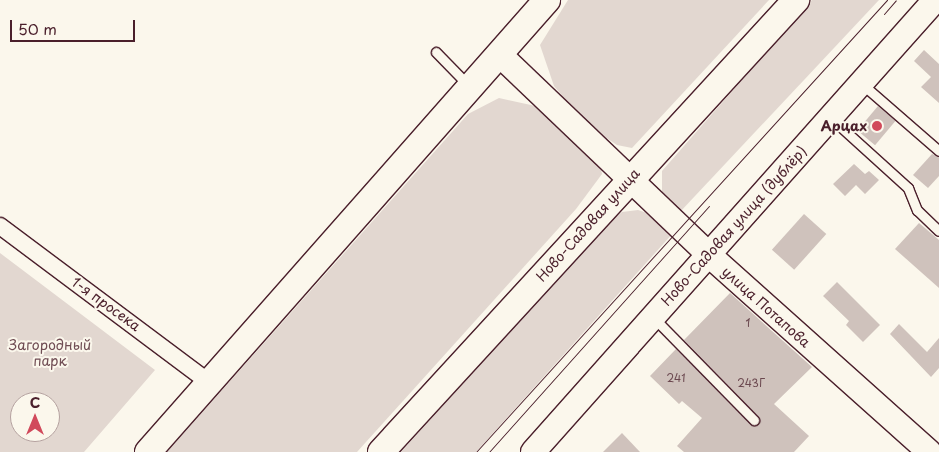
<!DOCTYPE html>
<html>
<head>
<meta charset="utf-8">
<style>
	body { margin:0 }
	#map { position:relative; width:939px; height:452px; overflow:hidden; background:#fbf7ec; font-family:"Playpen Sans",sans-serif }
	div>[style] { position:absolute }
	.green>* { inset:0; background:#e2d7d0 }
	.building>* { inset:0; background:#cfc2bc; transform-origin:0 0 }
	.roads { filter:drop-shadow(1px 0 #4a1f2b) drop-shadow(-1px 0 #4a1f2b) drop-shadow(0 1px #4a1f2b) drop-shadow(0 -1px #4a1f2b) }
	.lane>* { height:9px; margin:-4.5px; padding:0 4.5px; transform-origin:4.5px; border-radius:4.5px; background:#fbf7ec }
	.street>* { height:16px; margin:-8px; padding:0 8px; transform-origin:8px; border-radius:8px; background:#fbf7ec }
	.secondary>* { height:24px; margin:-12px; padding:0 12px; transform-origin:12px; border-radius:12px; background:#fbf7ec }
	.primary>* { height:26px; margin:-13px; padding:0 13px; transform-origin:13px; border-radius:13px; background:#fbf7ec }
	.tram>* { height:1px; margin:-0.5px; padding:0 0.5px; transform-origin:0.5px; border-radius:0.5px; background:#4a1f2b }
	.dots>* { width:14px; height:14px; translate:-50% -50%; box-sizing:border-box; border:2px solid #fbf7ec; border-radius:50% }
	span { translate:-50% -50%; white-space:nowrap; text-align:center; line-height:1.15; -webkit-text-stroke:4px #fbf7ec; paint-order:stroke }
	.number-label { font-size:11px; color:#6b484f }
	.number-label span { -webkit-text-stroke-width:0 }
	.poi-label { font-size:14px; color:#4a1f2b; font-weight:700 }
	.right { translate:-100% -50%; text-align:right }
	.street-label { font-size:14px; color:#4a1f2b }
	.park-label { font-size:14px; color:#704d54 }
	.north { position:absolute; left:10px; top:392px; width:50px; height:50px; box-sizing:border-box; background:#fbf7ec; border:1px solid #b4a19f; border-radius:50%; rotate:0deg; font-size:14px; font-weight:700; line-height:20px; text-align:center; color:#4a1f2b }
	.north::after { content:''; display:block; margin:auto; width:18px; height:22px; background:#d1495b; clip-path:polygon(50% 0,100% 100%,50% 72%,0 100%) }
	.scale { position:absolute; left:10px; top:20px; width:125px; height:22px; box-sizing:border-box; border:2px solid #4a1f2b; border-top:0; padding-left:6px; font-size:15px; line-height:18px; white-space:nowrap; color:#4a1f2b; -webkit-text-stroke:4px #fbf7ec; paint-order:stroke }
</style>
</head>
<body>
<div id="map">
	<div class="green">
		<i style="clip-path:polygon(568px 0,769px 0,632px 148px,617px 145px,587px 125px,554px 86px,540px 45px)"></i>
		<i style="clip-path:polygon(812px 0,879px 0,680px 212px,662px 193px,662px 171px)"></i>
		<i style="clip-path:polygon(499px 98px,540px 107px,597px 150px,602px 174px,576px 209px,357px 452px,167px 452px,468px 114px)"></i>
		<i style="clip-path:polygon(638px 210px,653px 215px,674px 232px,476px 452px,401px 452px,607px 224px,622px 212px)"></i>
		<i style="clip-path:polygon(evenodd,0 253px,155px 370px,84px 452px,0 452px,0 253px,20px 402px,50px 402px,50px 432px,20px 432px,20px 402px)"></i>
	</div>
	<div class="building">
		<i style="clip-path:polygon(924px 50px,939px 64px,939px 103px,921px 87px,931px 77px,914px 61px)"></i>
		<i style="left:878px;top:106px;width:23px;height:32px;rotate:40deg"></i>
		<i style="clip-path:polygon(932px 154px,939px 157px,939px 176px,928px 188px,913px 175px)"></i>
		<i style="clip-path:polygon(854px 164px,865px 174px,869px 171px,879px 180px,865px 194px,856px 185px,845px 196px,833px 184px)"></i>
		<i style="left:804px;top:214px;width:30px;height:48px;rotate:42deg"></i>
		<i style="clip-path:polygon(919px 223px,939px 240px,939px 288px,895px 249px)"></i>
		<i style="clip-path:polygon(837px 282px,880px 325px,863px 342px,846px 325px,849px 321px,823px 296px)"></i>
		<i style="clip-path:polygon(730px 293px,812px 367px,774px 404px,809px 436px,794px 452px,684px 452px,677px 446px,702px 418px,682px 401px,679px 404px,650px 376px,676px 349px,750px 424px,755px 426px,760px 422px,758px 416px,684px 340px)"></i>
		<i style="clip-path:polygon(899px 324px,927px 352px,939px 338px,939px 368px,931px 377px,890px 334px)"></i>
		<i style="clip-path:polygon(622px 433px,640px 452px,603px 452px)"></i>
	</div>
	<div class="roads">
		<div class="lane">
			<i style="left:436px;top:52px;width:47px;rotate:45.9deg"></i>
			<i style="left:862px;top:84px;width:102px;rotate:41deg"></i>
			<i style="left:832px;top:119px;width:103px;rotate:42.2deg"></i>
			<i style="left:908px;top:188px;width:24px;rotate:68deg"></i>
			<i style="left:917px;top:210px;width:30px;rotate:44deg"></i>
			<i style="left:654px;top:318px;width:143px;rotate:45.6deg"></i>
		</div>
		<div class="street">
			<i style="left:0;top:226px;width:262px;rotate:36.8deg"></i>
		</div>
		<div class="secondary">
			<i style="left:499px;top:54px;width:291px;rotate:43.7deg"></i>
			<i style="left:709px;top:255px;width:295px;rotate:41.8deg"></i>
			<i style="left:533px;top:452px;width:605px;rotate:-48.35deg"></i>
		</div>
		<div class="primary">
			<i style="left:148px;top:452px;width:603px;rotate:-48.56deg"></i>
			<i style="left:381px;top:452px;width:614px;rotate:-47.44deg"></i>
		</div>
	</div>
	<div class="tram">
		<i style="left:884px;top:14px;width:18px;rotate:-49deg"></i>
		<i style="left:476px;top:452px;width:611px;rotate:-47.72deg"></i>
		<i style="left:489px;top:452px;width:330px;rotate:-48.2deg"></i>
	</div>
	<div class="dots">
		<i style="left:877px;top:126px;background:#d1495b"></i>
	</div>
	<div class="number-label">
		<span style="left:748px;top:323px">1</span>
		<span style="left:676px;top:378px">241</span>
		<span style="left:751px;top:383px">243Г</span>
	</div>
	<div class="poi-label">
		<span class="right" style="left:867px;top:126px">Арцах</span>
	</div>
	<div class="street-label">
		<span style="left:588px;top:225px;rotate:-48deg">Ново-Садовая улица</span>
		<span style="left:734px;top:226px;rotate:-48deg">Ново-Садовая улица (дублёр)</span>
		<span style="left:106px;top:304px;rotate:36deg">1-я просека</span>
		<span style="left:766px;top:307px;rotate:42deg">улица Потапова</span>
	</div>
	<div class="park-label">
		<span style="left:50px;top:353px">Загородный<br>парк</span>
	</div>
	<div class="north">С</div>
	<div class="scale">50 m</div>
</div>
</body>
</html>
